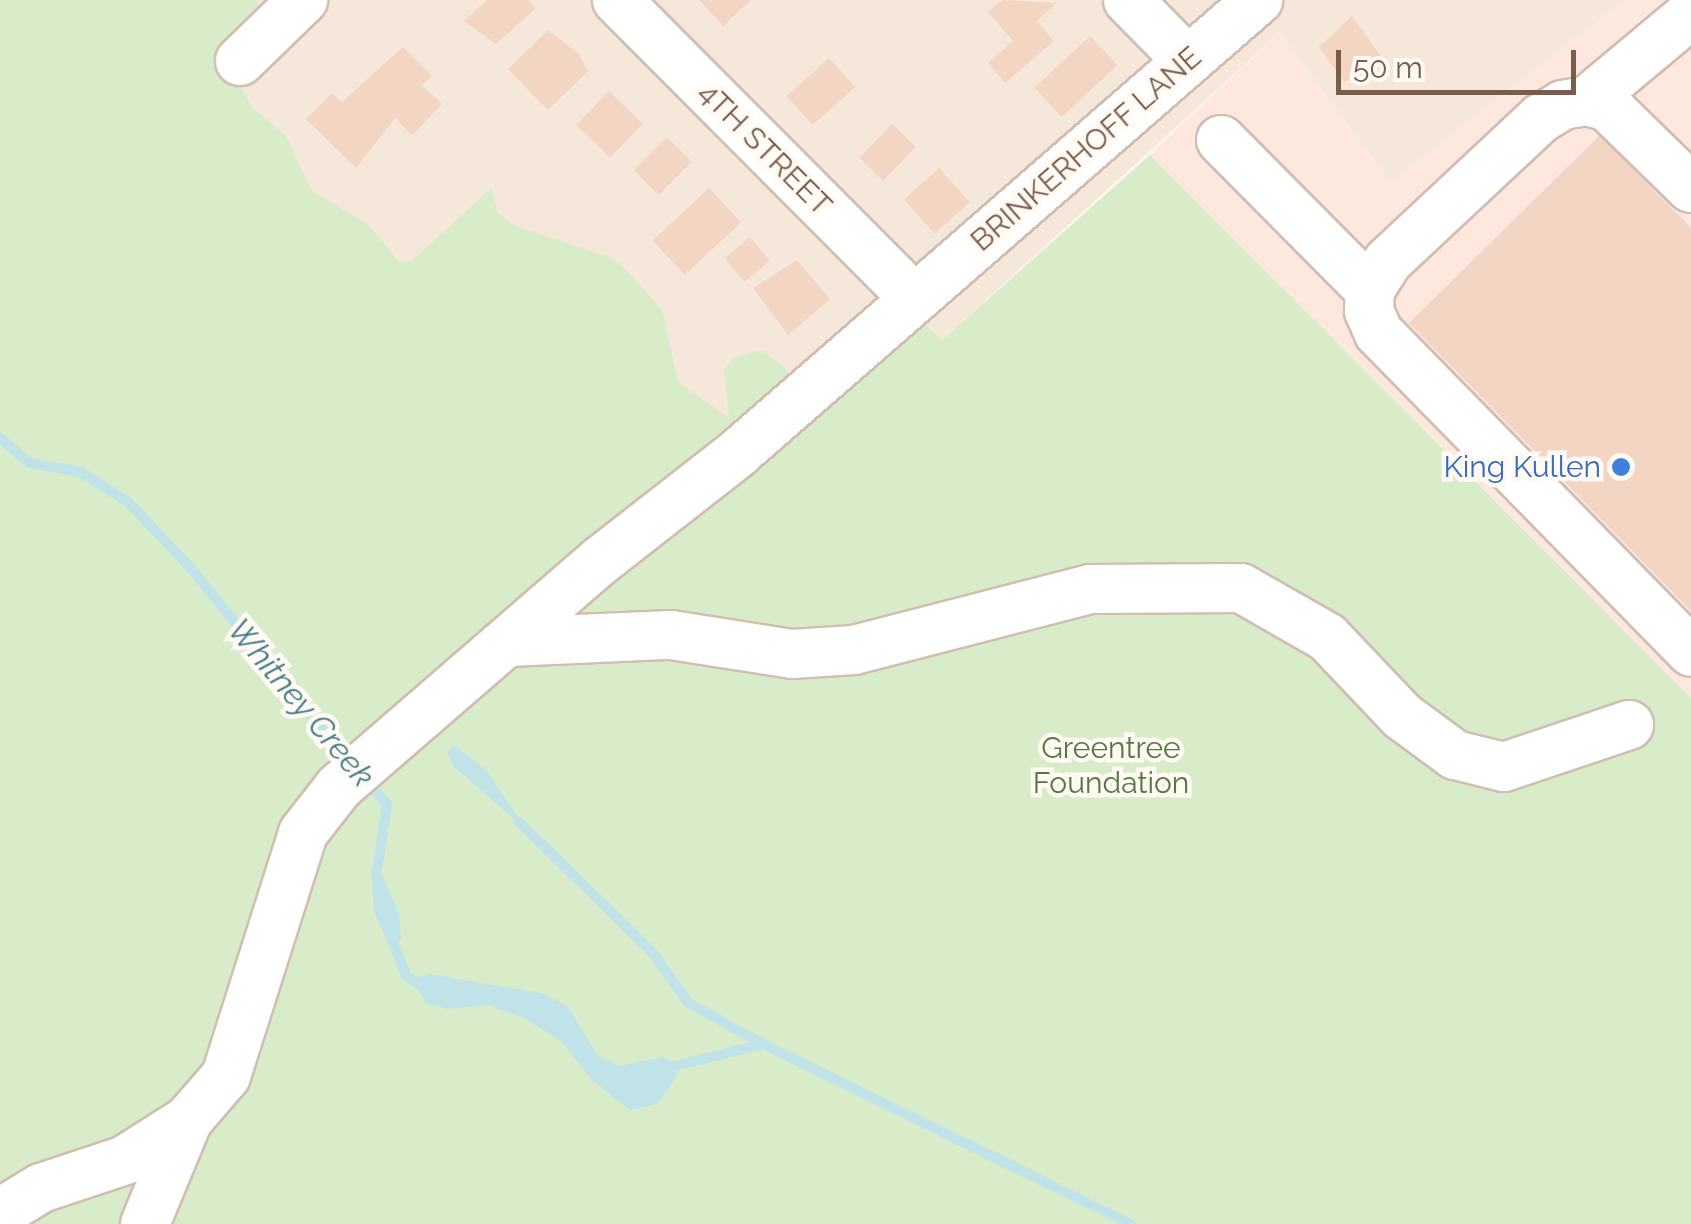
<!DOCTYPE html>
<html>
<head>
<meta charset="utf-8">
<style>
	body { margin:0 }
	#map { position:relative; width:1691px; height:1224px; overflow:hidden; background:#fdf6ec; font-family:Raleway,sans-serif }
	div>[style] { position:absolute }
	.residential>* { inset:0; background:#f5e8da }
	.commercial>* { inset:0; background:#fde8e0 }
	.green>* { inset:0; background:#d8ecc9 }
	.water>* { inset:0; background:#bfe3e8 }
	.stream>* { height:10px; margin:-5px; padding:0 5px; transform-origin:5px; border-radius:5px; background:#bfe3e8 }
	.building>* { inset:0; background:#f3d5c3; transform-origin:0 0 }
	.roads { filter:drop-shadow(2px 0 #d1beb0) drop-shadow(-2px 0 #d1beb0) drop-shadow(0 2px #d1beb0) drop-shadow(0 -2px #d1beb0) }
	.minor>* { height:48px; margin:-24px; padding:0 24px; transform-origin:24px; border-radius:24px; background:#fff }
	.dots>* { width:28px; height:28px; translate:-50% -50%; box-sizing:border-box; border:5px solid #fffaf3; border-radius:50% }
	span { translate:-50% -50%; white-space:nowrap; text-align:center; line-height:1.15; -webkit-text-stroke:9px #fffaf3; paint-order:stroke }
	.street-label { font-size:30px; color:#7a5c4d }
	.shop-label { font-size:30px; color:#366cbe }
	.right { translate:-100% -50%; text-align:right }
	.park-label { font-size:30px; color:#537a41 }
	.water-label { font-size:32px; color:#437c86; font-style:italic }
	.scale { position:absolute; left:1336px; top:50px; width:240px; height:45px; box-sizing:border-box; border:5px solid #7a5c4d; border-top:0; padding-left:12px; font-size:30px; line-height:35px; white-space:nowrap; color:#7a5c4d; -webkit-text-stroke:8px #fffaf3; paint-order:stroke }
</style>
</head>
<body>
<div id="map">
	<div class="residential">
		<i style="clip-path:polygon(235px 0,1624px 0,1391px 182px,1279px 33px,942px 340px,904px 302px,745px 442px,396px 288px,181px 60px)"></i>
	</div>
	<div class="commercial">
		<i style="clip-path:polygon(1624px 0,1691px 0,1691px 698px,1150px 155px,1280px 32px,1391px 182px)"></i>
	</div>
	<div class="green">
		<i style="clip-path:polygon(0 0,257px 0,262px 17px,239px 72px,240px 87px,253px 108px,286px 136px,312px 191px,369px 225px,399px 262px,411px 261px,492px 188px,497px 212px,515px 226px,614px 259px,631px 275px,663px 312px,678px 382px,729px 418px,724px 371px,733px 358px,762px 350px,786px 369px,792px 384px,903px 302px,942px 340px,1150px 155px,1691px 698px,1691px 1224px,0 1224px)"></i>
	</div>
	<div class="water">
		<i style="clip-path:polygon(454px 745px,485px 769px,527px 830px,454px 767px,447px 752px)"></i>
		<i style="clip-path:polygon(378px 866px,399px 914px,401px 938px,392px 953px,374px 912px,372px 878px)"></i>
		<i style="clip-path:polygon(430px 974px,545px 994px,568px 1007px,598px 1056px,619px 1066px,663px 1057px,680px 1066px,675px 1079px,657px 1104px,630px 1110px,592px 1080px,561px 1041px,524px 1018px,488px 1005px,448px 1009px,425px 1003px,412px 979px)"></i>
	</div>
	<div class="stream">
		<i style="left:0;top:438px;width:39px;rotate:40deg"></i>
		<i style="left:30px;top:463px;width:52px;rotate:10deg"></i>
		<i style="left:81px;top:472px;width:56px;rotate:32.6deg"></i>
		<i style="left:128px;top:502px;width:88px;rotate:46.4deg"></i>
		<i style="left:189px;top:566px;width:255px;rotate:50.9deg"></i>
		<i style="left:365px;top:780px;width:33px;rotate:47deg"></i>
		<i style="left:387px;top:804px;width:75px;rotate:98.5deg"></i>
		<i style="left:519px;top:822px;width:183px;rotate:44.3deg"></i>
		<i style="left:650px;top:950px;width:66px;rotate:53.7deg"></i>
		<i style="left:689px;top:1003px;width:85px;rotate:29deg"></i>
		<i style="left:391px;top:938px;width:40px;rotate:68deg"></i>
		<i style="left:406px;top:975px;width:19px;rotate:36deg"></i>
		<i style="left:667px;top:1068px;width:99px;rotate:-14deg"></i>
		<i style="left:763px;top:1044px;width:410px;rotate:26.1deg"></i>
	</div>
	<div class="building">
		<i style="clip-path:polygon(487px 0,528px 0,536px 8px,496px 44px,464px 21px)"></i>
		<i style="clip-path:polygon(699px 0,751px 0,723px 26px)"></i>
		<i style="clip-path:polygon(1002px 0,1057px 3px,1037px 21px,1054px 41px,1005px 83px,988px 63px,1013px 41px,988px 12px)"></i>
		<i style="clip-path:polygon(1352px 16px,1386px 63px,1344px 82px,1319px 47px)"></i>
		<i style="clip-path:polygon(548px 30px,578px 53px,588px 71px,548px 110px,508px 69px)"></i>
		<i style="left:1090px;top:36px;width:40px;height:76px;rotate:47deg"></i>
		<i style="clip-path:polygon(403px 47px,432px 76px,422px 85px,442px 104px,412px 135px,395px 118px,356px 168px,306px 119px,332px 93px,342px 102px)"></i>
		<i style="left:829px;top:58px;width:39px;height:57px;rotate:48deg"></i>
		<i style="left:609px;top:91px;width:47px;height:47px;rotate:44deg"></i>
		<i style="left:892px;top:124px;width:33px;height:47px;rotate:44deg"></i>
		<i style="clip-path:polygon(1600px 135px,1691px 228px,1691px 611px,1409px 323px)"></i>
		<i style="left:667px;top:137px;width:35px;height:47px;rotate:45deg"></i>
		<i style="left:939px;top:168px;width:46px;height:47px;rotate:48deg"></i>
		<i style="left:709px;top:188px;width:47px;height:77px;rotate:47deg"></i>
		<i style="left:750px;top:237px;width:31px;height:33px;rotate:50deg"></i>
		<i style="clip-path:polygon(797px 260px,830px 299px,788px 335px,753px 288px)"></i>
	</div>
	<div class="roads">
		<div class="minor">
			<i style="left:617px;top:0;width:421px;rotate:45.1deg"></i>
			<i style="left:1128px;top:0;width:84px;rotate:45.5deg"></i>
			<i style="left:240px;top:61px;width:88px;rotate:-44.1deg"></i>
			<i style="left:1587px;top:101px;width:136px;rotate:-39.9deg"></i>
			<i style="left:1221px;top:140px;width:211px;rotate:45.2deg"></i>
			<i style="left:1691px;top:188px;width:116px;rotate:-135.7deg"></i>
			<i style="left:1608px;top:107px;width:22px;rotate:-164deg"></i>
			<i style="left:1587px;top:101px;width:24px;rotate:171deg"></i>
			<i style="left:1563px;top:105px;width:26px;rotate:149deg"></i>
			<i style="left:1541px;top:118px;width:209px;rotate:136.9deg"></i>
			<i style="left:1388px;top:261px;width:34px;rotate:122deg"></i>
			<i style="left:1370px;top:290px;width:21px;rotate:93deg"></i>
			<i style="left:1369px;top:311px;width:24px;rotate:66deg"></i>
			<i style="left:1379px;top:333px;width:446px;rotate:45.6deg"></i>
			<i style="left:508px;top:642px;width:163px;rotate:-2.5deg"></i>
			<i style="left:671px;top:635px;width:122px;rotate:8.9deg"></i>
			<i style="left:792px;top:654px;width:62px;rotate:-3.7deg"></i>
			<i style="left:854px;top:650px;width:244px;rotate:-14.5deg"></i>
			<i style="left:1090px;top:589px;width:151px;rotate:-0.4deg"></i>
			<i style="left:1241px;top:588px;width:99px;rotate:29.7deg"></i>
			<i style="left:1327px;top:637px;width:109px;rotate:46.5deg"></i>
			<i style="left:1402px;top:716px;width:66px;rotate:36.3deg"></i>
			<i style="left:1455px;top:755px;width:50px;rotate:13.8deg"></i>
			<i style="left:1504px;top:767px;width:132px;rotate:-18.6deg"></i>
			<i style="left:0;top:1213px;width:48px;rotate:-31.4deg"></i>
			<i style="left:41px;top:1188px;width:89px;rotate:-18.4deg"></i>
			<i style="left:125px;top:1160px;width:75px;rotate:-32.4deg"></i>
			<i style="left:188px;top:1120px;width:58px;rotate:-49.2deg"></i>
			<i style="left:226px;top:1076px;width:255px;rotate:-72.4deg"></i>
			<i style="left:303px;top:833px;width:58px;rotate:-52deg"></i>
			<i style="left:339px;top:787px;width:345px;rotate:-40.9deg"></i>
			<i style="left:600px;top:561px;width:175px;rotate:-38deg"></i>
			<i style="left:738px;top:453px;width:690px;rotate:-41.06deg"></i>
			<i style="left:145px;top:1224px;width:113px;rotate:-67.5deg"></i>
		</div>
	</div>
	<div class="dots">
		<i style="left:1621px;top:467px;background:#3f7fe0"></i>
	</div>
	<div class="street-label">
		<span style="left:765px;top:149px;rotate:45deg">4TH STREET</span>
		<span style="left:1086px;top:149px;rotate:-41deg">BRINKERHOFF LANE</span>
	</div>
	<div class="shop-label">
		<span class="right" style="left:1601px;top:467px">King Kullen</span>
	</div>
	<div class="park-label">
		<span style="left:1111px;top:765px">Greentree<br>Foundation</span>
	</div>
	<div class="water-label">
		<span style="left:301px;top:703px;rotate:50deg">Whitney Creek</span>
	</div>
	<div class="scale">50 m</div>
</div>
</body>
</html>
